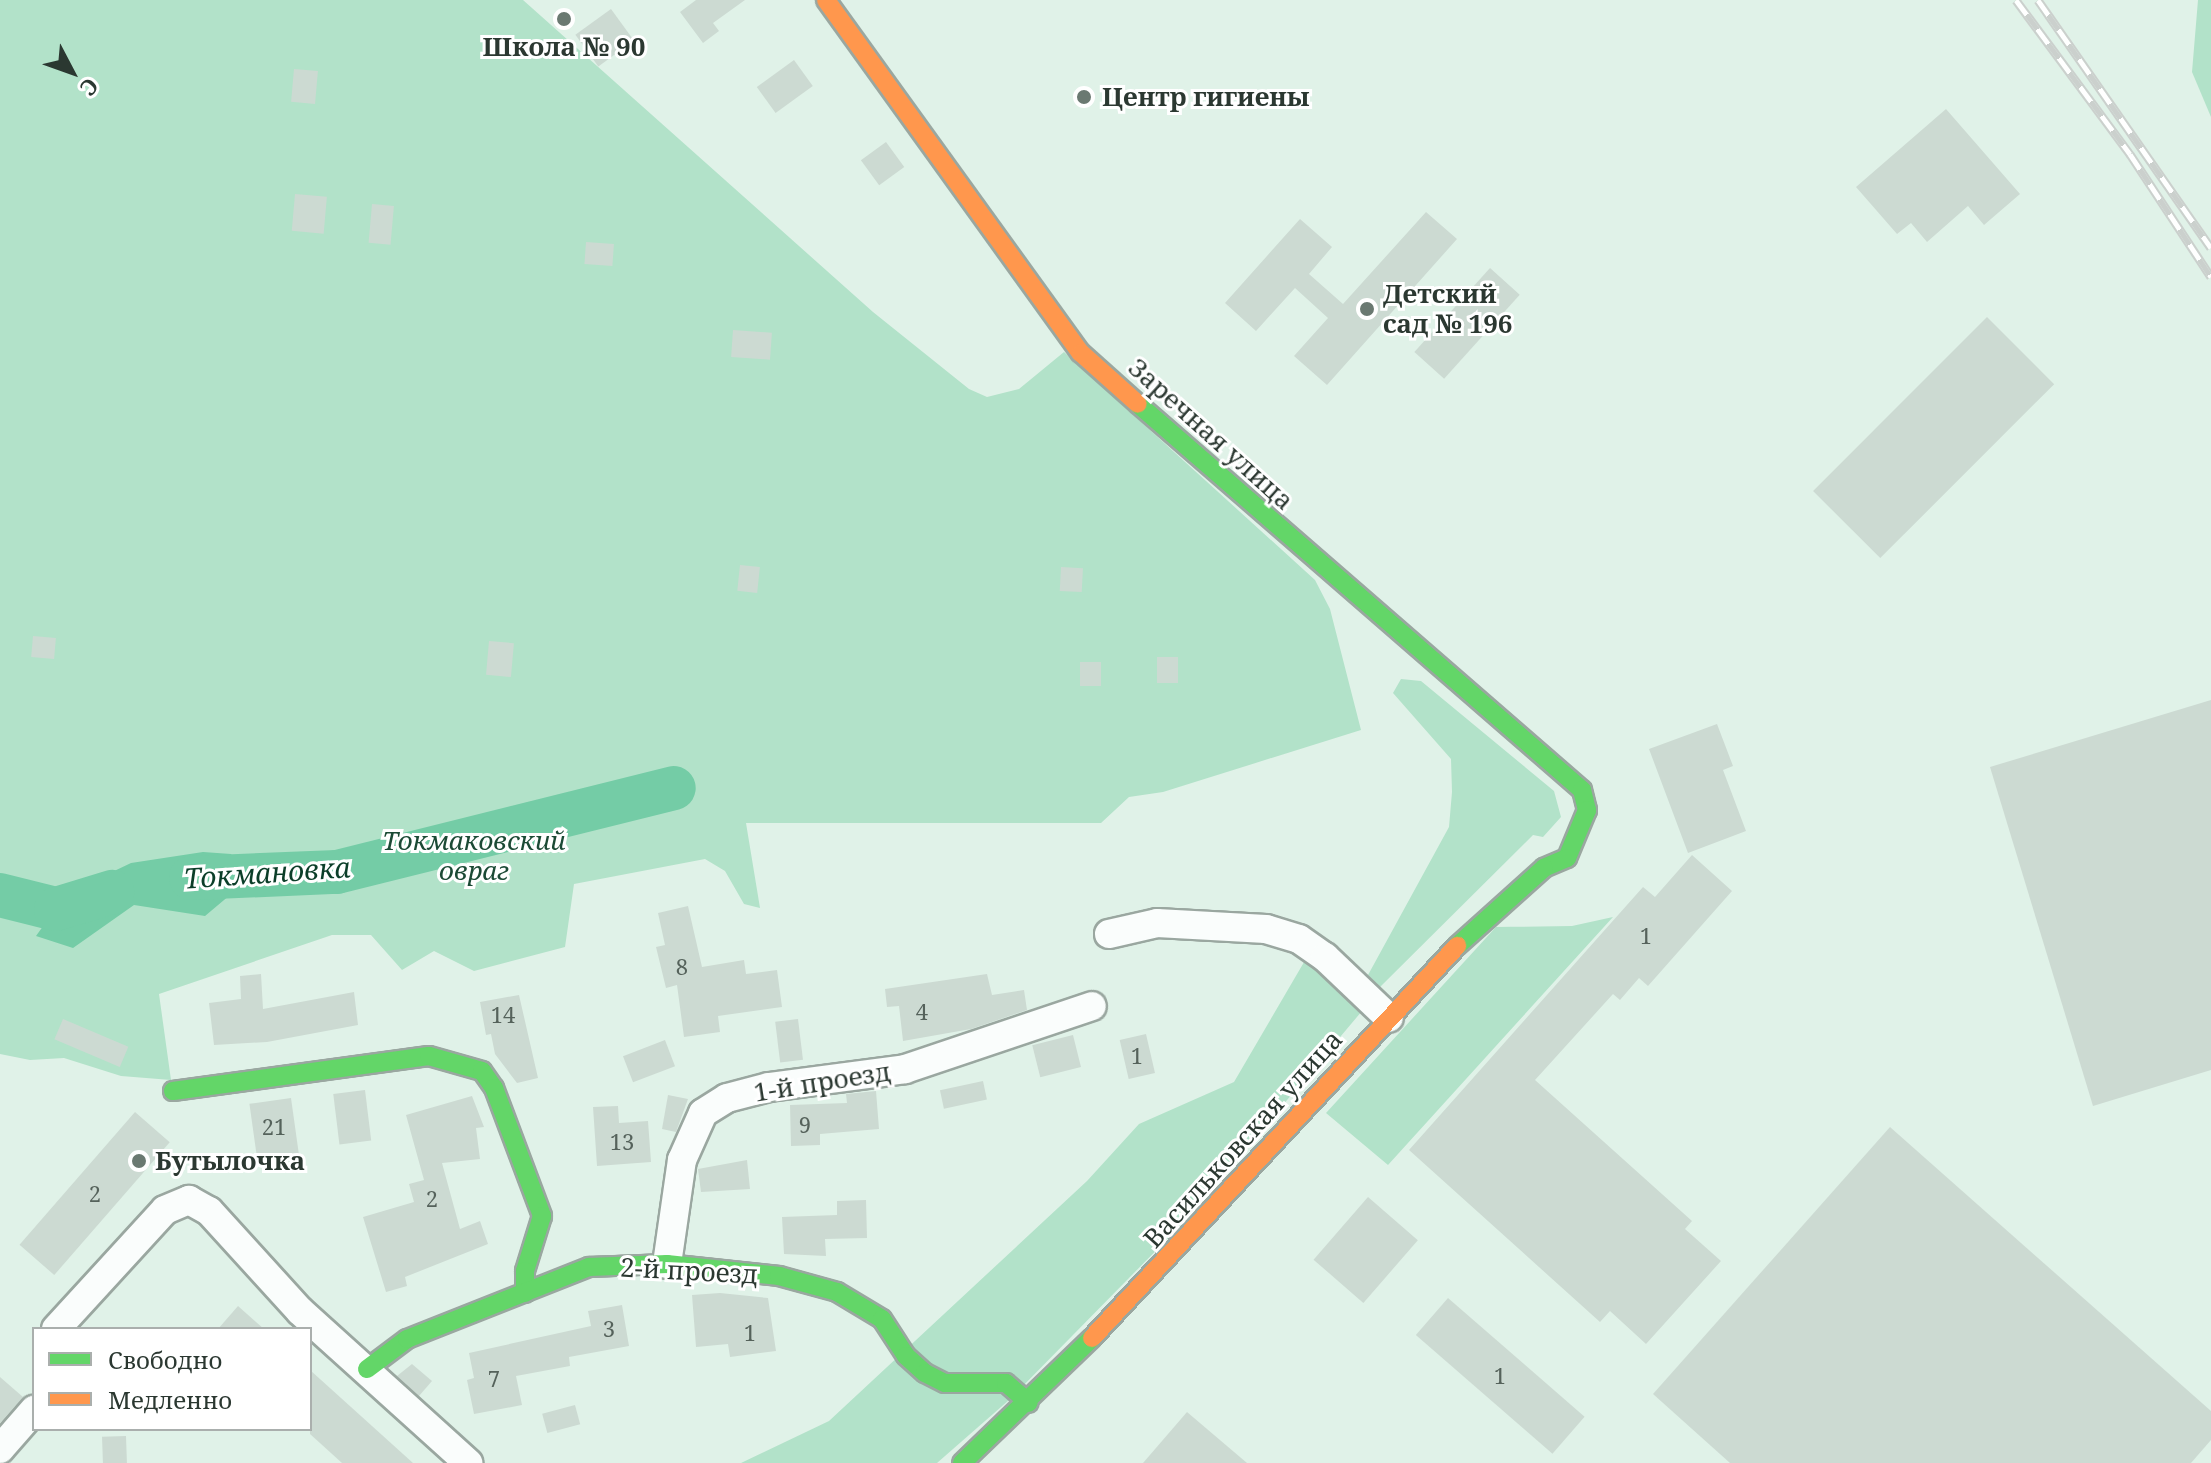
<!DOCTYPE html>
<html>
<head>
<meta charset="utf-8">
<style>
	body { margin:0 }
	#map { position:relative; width:2211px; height:1463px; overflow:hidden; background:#e0f2e8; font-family:"Noto Serif",serif }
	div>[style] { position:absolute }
	.green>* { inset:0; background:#b2e2c9 }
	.water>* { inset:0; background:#74cca6 }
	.river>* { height:44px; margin:-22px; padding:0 22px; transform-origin:22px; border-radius:22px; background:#74cca6 }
	.building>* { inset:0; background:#ccdad2; transform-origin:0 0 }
	.roads { filter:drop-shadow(2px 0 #9aa7a0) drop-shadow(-2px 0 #9aa7a0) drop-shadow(0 2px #9aa7a0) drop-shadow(0 -2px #9aa7a0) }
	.street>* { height:28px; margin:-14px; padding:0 14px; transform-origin:14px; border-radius:14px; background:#fafdfc }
	.fast>* { height:18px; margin:-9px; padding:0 9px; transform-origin:9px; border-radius:9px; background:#63d668 }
	.slow>* { height:18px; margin:-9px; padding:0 9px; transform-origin:9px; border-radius:9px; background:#ff974d }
	.rail>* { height:9px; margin-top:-4.5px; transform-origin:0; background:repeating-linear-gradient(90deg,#fff 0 18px,#cbd0cd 0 36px); box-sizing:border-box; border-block:2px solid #cbd0cd }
	.dots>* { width:22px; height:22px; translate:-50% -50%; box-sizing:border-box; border:4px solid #fff; border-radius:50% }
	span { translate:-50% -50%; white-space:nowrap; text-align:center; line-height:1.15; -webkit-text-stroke:6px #fff; paint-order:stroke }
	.number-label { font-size:22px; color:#55625b }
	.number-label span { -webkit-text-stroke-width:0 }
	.poi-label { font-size:26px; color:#2b3831; font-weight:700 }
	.left { translate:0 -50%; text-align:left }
	.street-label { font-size:26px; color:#2b3831 }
	.park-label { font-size:26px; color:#1b4a35; font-style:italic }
	.water-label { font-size:28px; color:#0b3e29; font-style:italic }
	.legend { position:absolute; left:32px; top:1327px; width:280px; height:104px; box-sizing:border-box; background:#fff; border:2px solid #aaafad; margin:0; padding:10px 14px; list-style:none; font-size:24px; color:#2b3831 }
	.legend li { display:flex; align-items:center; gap:16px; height:40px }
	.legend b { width:40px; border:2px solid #aaafad }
	.north { position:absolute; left:32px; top:32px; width:80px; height:80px; -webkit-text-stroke:6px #fff; paint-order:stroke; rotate:131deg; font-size:22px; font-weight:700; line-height:32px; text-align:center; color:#2b3831 }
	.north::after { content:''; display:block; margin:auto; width:28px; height:36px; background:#2b3831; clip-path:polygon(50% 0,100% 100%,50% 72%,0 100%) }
</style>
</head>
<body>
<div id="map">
	<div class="green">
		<i style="clip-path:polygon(0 0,523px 0,873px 312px,969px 389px,987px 397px,1019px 389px,1064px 352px,1315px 580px,1330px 609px,1361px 730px,1163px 792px,1129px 797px,1101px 823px,746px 823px,760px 908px,744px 904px,725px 871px,705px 859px,574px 884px,565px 947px,474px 971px,434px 951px,402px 970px,371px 935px,332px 935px,159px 994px,171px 1080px,121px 1076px,64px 1058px,30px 1060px,0 1054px)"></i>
		<i style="clip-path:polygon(2198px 0,2211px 0,2211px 117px,2192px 72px)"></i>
		<i style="clip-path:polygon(1401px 679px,1421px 681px,1554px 791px,1561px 817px,1543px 837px,1533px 835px,1379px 988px,1368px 975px,1449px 827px,1452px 792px,1451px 759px,1393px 693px)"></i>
		<i style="clip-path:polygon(1613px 917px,1388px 1165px,1326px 1113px,1496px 927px,1572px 926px)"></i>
		<i style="clip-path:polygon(1307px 957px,1362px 1011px,1187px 1219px,1009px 1400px,937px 1463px,741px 1463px,829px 1421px,1087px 1181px,1139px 1124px,1234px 1082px)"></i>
	</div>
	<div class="water">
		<i style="clip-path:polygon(203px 852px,231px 854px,249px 879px,205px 916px,134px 905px,73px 948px,36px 936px,66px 894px,131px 863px)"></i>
	</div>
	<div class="river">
		<i style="left:191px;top:878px;width:146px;rotate:-2.4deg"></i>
		<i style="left:337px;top:872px;width:347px;rotate:-14deg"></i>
		<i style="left:0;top:895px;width:58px;rotate:14deg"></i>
		<i style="left:56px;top:909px;width:59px;rotate:-16.9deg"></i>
	</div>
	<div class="building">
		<i style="clip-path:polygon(696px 0,745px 0,713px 23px,719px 31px,703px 43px,680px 12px)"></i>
		<i style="left:611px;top:9px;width:39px;height:44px;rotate:54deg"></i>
		<i style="left:794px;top:60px;width:32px;height:46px;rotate:54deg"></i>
		<i style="left:294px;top:69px;width:24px;height:33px;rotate:5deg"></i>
		<i style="clip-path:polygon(1946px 109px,2020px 194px,1984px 225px,1968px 206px,1927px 242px,1911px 223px,1897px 234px,1856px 187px)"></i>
		<i style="left:886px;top:142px;width:31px;height:31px;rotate:54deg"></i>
		<i style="left:295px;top:194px;width:32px;height:37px;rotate:5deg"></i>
		<i style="left:372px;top:204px;width:22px;height:39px;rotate:5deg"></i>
		<i style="clip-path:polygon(1426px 212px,1457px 239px,1327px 385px,1294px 356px,1328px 318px,1295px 288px,1256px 331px,1225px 303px,1300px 219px,1332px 247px,1309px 274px,1343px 304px)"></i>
		<i style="left:586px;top:242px;width:28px;height:22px;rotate:4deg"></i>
		<i style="left:1490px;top:268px;width:40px;height:113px;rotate:42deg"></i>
		<i style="left:1987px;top:317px;width:95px;height:246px;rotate:45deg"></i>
		<i style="left:733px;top:330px;width:39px;height:27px;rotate:4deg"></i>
		<i style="left:740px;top:565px;width:20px;height:26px;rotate:6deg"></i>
		<i style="left:1061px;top:567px;width:22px;height:24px;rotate:3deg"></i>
		<i style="left:33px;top:636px;width:23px;height:21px;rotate:5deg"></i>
		<i style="left:489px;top:641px;width:25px;height:34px;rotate:5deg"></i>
		<i style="left:1157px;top:657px;width:21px;height:26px"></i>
		<i style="left:1101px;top:662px;width:24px;height:21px;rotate:90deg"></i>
		<i style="clip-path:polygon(2211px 700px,2211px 1070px,2093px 1106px,1990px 767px)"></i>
		<i style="clip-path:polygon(1717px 724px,1733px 766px,1723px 770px,1746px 831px,1688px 853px,1649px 749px)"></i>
		<i style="clip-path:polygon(1692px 855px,1732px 891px,1648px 986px,1639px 978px,1620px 1000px,1613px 994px,1535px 1080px,1692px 1221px,1685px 1229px,1721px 1261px,1646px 1344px,1610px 1311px,1600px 1322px,1409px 1150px,1643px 887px,1655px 897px)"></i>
		<i style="clip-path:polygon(688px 906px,702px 967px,744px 960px,746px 974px,777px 970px,782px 1007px,718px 1016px,720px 1032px,684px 1037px,677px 985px,666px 988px,656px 947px,665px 945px,658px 913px)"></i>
		<i style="clip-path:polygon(261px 974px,263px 1009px,354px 992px,358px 1025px,267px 1042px,214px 1045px,209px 1003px,241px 999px,240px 976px)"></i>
		<i style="clip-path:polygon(987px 974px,992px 995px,1024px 990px,1027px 1010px,971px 1029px,903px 1041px,899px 1006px,887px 1007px,885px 989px)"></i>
		<i style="clip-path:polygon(519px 995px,538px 1078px,517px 1083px,495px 1054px,491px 1034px,486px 1035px,480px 1002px)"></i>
		<i style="left:63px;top:1019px;width:71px;height:22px;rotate:23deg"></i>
		<i style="left:798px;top:1019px;width:41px;height:23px;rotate:83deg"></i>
		<i style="left:1146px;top:1034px;width:40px;height:27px;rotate:77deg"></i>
		<i style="left:1073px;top:1035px;width:33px;height:42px;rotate:76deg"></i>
		<i style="left:665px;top:1040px;width:28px;height:45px;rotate:69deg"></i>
		<i style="left:983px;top:1081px;width:19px;height:44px;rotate:78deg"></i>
		<i style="left:365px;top:1090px;width:51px;height:32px;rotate:83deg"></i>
		<i style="clip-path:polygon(876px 1091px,879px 1129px,820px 1134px,820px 1145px,791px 1146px,790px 1105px,847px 1103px,846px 1094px)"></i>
		<i style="clip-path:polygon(668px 1095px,688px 1099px,676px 1132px,662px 1129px)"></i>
		<i style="clip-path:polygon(472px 1096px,484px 1127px,476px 1128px,480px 1159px,442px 1163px,460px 1229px,480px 1221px,488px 1244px,405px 1277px,407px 1286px,386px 1292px,363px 1217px,414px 1202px,409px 1184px,424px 1180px,406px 1115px)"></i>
		<i style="left:291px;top:1098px;width:56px;height:42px;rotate:82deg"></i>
		<i style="clip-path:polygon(618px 1106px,619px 1123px,648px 1121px,651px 1162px,597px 1166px,593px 1107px)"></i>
		<i style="left:135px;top:1112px;width:46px;height:176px;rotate:41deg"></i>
		<i style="clip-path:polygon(1890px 1127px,2211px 1411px,2211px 1440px,2191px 1463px,1730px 1463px,1653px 1394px)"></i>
		<i style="clip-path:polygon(747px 1160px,750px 1189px,701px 1192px,698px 1169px)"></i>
		<i style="left:1368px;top:1197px;width:66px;height:83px;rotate:41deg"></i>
		<i style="clip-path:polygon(866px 1200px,867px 1238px,825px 1239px,826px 1256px,784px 1254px,782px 1217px,837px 1215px,837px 1201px)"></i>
		<i style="clip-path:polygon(720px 1293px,768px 1298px,776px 1351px,730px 1357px,728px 1344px,696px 1347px,692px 1295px)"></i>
		<i style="left:1448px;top:1298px;width:181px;height:49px;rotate:41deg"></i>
		<i style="clip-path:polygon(622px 1305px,629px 1346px,569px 1357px,570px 1366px,516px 1376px,522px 1405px,474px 1414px,467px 1380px,474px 1378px,469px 1353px,591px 1326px,588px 1311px)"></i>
		<i style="clip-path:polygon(238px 1306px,264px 1329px,218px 1329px)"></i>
		<i style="clip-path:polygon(412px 1364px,432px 1381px,419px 1396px,397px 1376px)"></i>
		<i style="clip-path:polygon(310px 1370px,413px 1463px,342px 1463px,310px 1434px)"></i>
		<i style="clip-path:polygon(0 1377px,23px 1397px,0 1423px)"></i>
		<i style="left:575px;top:1405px;width:20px;height:34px;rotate:75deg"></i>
		<i style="clip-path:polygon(1187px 1412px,1247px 1463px,1143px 1463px)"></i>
		<i style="left:126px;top:1436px;width:27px;height:24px;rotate:88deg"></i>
	</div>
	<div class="roads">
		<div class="street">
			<i style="left:1109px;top:934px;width:49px;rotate:-12.9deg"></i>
			<i style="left:1157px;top:923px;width:109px;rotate:3.2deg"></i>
			<i style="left:1266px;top:929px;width:34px;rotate:17deg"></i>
			<i style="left:1299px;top:939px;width:32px;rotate:35deg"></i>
			<i style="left:1325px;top:957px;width:88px;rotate:43.6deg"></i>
			<i style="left:667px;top:1264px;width:105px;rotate:-81.8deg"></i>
			<i style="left:682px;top:1160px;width:51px;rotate:-65.9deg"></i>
			<i style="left:703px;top:1113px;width:28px;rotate:-32deg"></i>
			<i style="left:727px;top:1098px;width:43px;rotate:-14.7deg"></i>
			<i style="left:769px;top:1087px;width:137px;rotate:-7.5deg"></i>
			<i style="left:905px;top:1069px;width:197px;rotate:-18.6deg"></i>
			<i style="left:56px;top:1329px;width:161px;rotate:-47.5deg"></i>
			<i style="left:165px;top:1210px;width:26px;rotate:-23deg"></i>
			<i style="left:189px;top:1200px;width:23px;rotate:29deg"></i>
			<i style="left:209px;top:1211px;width:135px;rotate:47.7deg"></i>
			<i style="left:300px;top:1311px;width:227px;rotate:42.1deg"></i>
			<i style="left:0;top:1449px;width:52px;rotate:-48.9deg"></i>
		</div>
		<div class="fast">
			<i style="left:1138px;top:404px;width:588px;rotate:41deg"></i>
			<i style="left:1582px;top:790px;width:21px;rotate:76deg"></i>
			<i style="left:1587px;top:810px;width:52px;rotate:112.6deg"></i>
			<i style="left:1567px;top:858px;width:25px;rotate:157deg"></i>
			<i style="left:1544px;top:868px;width:117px;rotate:138.1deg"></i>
			<i style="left:173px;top:1091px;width:258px;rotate:-7.8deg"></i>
			<i style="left:429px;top:1056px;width:55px;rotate:15.8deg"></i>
			<i style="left:482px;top:1071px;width:21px;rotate:55deg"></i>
			<i style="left:494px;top:1088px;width:137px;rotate:69.4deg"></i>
			<i style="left:542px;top:1216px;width:58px;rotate:107.2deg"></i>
			<i style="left:525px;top:1271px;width:22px;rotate:90deg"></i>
			<i style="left:367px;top:1369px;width:50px;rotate:-36.9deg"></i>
			<i style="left:407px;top:1339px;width:196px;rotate:-21.6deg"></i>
			<i style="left:589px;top:1267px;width:78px;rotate:-2.2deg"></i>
			<i style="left:667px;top:1264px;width:113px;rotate:6.1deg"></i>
			<i style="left:779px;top:1276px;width:60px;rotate:15.4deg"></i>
			<i style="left:837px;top:1292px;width:52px;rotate:31deg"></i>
			<i style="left:882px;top:1319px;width:44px;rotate:57deg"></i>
			<i style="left:906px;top:1356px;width:25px;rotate:42deg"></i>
			<i style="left:925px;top:1373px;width:22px;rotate:27deg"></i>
			<i style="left:945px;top:1383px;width:61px"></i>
			<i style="left:1006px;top:1383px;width:30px;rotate:41deg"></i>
			<i style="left:962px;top:1463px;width:180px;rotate:-43.9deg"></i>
		</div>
		<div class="slow">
			<i style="left:826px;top:0;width:435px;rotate:54.2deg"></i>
			<i style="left:1081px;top:353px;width:76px;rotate:41.8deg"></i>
			<i style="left:1092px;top:1338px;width:536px;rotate:-47.04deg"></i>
		</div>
	</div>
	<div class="rail">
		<i style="left:2016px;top:0;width:192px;rotate:53.5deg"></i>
		<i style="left:2130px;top:154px;width:147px;rotate:56.6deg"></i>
		<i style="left:2038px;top:0;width:302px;rotate:55.1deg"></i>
	</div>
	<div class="dots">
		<i style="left:564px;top:19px;background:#6a7971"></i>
		<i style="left:1084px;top:97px;background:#6a7971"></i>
		<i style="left:1367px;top:309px;background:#6a7971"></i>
		<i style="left:139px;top:1161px;background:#6a7971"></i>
	</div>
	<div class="number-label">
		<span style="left:1646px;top:936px">1</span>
		<span style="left:682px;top:967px">8</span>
		<span style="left:922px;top:1012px">4</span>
		<span style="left:503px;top:1015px">14</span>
		<span style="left:1137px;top:1056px">1</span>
		<span style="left:805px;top:1125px">9</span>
		<span style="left:274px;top:1127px">21</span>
		<span style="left:622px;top:1142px">13</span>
		<span style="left:95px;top:1194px">2</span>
		<span style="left:432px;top:1199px">2</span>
		<span style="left:609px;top:1329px">3</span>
		<span style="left:750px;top:1333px">1</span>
		<span style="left:1500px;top:1376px">1</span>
		<span style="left:494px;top:1379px">7</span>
	</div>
	<div class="poi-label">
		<span style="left:564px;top:47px">Школа № 90</span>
		<span class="left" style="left:1102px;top:97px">Центр гигиены</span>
		<span class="left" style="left:1383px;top:309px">Детский<br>сад № 196</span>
		<span class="left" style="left:155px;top:1161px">Бутылочка</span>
	</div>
	<div class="street-label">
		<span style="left:1211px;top:434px;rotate:42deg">Заречная улица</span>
		<span style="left:822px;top:1082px;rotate:-9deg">1-й проезд</span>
		<span style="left:1243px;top:1139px;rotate:-48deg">Васильковская улица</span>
		<span style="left:689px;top:1271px;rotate:3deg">2-й проезд</span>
	</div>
	<div class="park-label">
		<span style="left:474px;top:856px">Токмаковский<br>овраг</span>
	</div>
	<div class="water-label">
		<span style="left:267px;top:872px;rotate:-4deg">Токмановка</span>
	</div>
	<ul class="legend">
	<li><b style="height:10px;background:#63d668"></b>Свободно</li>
	<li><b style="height:10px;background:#ff974d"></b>Медленно</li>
	</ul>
	<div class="north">С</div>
</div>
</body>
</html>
